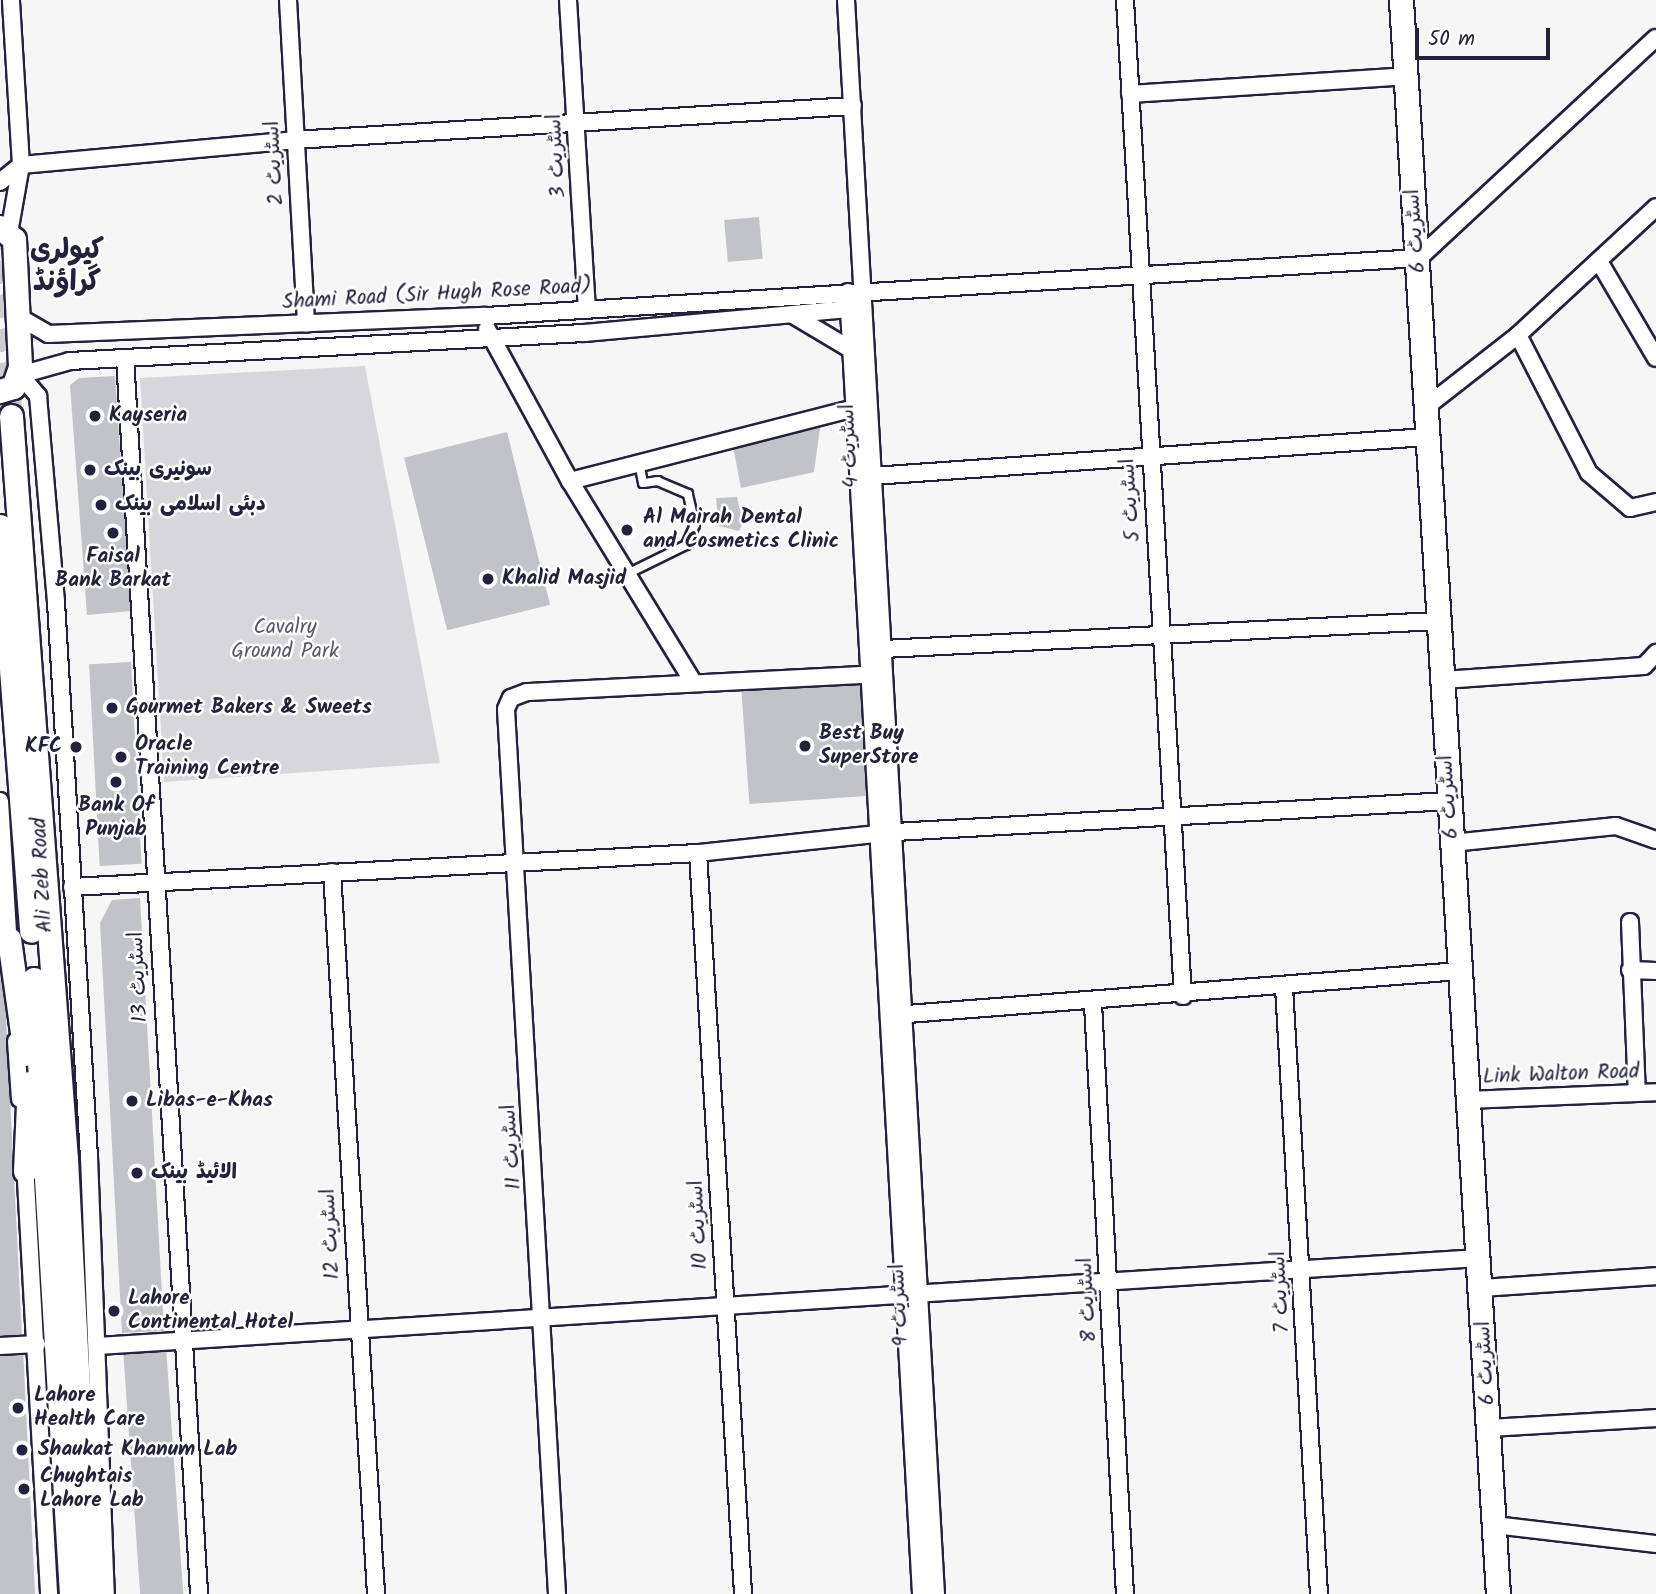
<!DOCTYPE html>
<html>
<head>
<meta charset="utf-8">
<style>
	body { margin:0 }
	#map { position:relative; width:1656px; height:1594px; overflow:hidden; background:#f6f6f7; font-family:Kalam,"Playpen Sans Arabic",sans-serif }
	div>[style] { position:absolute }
	.green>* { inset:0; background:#d7d7db }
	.building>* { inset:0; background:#c2c2c9; transform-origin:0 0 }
	.secondary-tunnel>* { height:23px; margin-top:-11.5px; transform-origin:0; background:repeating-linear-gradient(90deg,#ccccd1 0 23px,transparent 0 34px) }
	.roads { filter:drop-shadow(2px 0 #22223b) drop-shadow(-2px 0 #22223b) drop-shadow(0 2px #22223b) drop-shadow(0 -2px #22223b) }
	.lane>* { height:8px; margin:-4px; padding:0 4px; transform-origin:4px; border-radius:4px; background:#fff }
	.street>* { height:16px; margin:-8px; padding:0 8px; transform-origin:8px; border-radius:8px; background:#fff }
	.secondary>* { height:23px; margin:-11.5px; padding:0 11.5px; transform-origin:11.5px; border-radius:11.5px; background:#fff }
	.dots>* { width:19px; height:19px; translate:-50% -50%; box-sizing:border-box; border:4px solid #fff; border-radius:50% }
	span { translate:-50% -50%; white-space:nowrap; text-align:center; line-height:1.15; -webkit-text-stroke:5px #fff; paint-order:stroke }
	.street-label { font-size:21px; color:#22223b }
	.poi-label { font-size:21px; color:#22223b; font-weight:700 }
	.left { translate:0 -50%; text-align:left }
	.right { translate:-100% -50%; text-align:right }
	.park-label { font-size:21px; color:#58586b }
	.district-label { font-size:28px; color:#22223b; font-weight:700 }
	.scale { position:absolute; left:1415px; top:28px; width:135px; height:32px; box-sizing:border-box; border:4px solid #22223b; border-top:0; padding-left:9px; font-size:21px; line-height:24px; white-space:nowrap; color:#22223b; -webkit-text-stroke:5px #fff; paint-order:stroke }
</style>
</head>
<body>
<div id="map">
	<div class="green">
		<i style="clip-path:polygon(365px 366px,440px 763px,164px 782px,140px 378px)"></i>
	</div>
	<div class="building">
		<i style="left:759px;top:217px;width:42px;height:35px;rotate:85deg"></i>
		<i style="clip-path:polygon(115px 376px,131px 611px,87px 615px,70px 385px,79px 378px)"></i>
		<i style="clip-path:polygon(820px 428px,814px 472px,741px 488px,733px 446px)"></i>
		<i style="left:507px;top:432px;width:178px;height:106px;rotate:76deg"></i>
		<i style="clip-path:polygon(737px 497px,743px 523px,739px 531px,719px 526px,716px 498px)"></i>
		<i style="left:131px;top:662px;width:202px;height:42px;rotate:87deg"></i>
		<i style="left:861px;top:680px;width:116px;height:120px;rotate:86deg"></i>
		<i style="clip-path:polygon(0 897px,22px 1337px,0 1339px)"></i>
		<i style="clip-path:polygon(140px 898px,164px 1331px,122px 1333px,100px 923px,112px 900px)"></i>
		<i style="left:166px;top:1347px;width:248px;height:43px;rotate:86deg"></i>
		<i style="clip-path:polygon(23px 1349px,35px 1594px,0 1594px,0 1350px)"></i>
	</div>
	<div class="secondary-tunnel">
		<i style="left:0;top:226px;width:190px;rotate:86.7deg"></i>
	</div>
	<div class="roads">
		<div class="lane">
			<i style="left:625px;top:575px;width:68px;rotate:-26.2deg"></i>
			<i style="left:686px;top:545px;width:22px;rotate:-66deg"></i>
			<i style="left:695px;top:525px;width:32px;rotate:-103deg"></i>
			<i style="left:688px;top:494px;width:33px;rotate:-157deg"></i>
			<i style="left:658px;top:481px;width:15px;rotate:172deg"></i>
			<i style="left:643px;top:483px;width:21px;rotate:-101deg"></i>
		</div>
		<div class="street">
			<i style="left:288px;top:0;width:324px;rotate:86.8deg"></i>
			<i style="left:568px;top:0;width:310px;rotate:86.5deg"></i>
			<i style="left:846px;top:0;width:1597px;rotate:86.77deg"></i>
			<i style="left:1125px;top:0;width:998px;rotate:86.67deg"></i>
			<i style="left:1130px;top:94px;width:276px;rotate:-3.7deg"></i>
			<i style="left:0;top:182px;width:27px;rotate:-39deg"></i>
			<i style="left:21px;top:165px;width:274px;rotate:-5.2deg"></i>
			<i style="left:294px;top:140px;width:560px;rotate:-3.48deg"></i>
			<i style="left:9px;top:233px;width:69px;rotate:-80deg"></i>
			<i style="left:21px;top:165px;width:165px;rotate:-93.5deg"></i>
			<i style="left:1600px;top:263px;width:110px;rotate:59.5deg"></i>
			<i style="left:848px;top:292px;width:1304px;rotate:86.79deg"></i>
			<i style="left:793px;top:315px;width:66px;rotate:30.8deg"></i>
			<i style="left:19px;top:317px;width:34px;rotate:30deg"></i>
			<i style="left:48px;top:334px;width:438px;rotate:-2.4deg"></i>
			<i style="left:486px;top:316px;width:935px;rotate:-3.56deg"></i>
			<i style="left:1419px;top:258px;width:323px;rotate:-42.9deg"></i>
			<i style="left:487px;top:329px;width:173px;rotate:61.4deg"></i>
			<i style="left:570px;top:481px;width:233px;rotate:58.5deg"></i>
			<i style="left:1518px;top:335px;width:155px;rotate:62.8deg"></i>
			<i style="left:1589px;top:473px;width:54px;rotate:40.5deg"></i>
			<i style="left:1630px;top:508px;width:27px;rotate:-13deg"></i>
			<i style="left:125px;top:358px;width:1238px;rotate:86.57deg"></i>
			<i style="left:20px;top:375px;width:28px;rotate:49deg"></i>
			<i style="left:38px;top:396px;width:207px;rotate:85deg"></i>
			<i style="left:56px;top:602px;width:556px;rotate:86.6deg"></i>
			<i style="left:89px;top:1157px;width:437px;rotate:87.8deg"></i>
			<i style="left:20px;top:375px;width:52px;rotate:-15.6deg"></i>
			<i style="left:70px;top:361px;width:515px;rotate:-3.12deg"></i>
			<i style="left:584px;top:333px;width:274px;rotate:-5.2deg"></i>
			<i style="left:1426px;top:407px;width:117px;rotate:-38deg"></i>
			<i style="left:1518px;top:335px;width:188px;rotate:-42.8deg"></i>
			<i style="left:873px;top:476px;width:554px;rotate:-4.03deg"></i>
			<i style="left:570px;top:481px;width:290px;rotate:-14.4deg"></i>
			<i style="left:883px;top:649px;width:555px;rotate:-2.89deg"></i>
			<i style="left:1443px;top:680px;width:201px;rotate:-4deg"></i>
			<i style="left:1644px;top:666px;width:18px;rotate:-47deg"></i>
			<i style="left:0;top:801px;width:148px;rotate:86.5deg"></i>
			<i style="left:1452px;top:843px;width:165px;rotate:-5.9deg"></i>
			<i style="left:1616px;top:826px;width:42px;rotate:19.3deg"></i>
			<i style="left:698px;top:853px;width:742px;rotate:86.52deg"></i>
			<i style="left:332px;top:872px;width:723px;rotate:86.51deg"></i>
			<i style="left:72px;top:887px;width:627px;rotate:-3.11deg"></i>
			<i style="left:698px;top:853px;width:198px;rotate:-6.1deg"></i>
			<i style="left:895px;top:832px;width:555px;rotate:-3.2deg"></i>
			<i style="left:1630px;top:922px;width:171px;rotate:87.7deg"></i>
			<i style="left:1630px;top:970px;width:26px;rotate:2deg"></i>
			<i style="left:1284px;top:987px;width:608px;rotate:86.7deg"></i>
			<i style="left:1093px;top:1004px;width:591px;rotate:86.9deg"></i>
			<i style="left:907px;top:1014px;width:554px;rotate:-4.45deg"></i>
			<i style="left:16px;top:1041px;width:58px;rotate:86.1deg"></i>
			<i style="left:1469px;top:1100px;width:187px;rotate:-2.4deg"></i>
			<i style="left:25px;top:1163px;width:432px;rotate:86.8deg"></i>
			<i style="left:1482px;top:1288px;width:174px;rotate:-3.9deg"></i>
			<i style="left:0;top:1346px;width:37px;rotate:-3deg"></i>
			<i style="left:98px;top:1346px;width:1384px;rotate:-3.65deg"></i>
			<i style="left:1489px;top:1428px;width:167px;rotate:-3.4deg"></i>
			<i style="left:1494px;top:1525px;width:163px;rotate:6.7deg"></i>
			<i style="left:557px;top:1594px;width:886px;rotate:-93.3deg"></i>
			<i style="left:506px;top:709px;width:12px;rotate:-66deg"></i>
			<i style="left:511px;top:698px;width:17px;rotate:-21deg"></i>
			<i style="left:527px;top:692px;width:351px;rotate:-2.9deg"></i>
		</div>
		<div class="secondary">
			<i style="left:1401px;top:0;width:1597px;rotate:86.52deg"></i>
			<i style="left:0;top:227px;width:18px;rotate:41deg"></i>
			<i style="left:14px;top:239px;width:128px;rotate:87.3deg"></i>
			<i style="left:20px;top:367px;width:21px;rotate:109deg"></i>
			<i style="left:13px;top:387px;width:14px;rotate:163deg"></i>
			<i style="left:11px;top:416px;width:745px;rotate:85.77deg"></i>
			<i style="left:66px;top:1159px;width:436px;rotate:87deg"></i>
			<i style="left:0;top:526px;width:406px;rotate:85.6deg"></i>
			<i style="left:9px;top:939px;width:116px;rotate:82.1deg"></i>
			<i style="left:34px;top:979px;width:616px;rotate:86.56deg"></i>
			<i style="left:25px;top:1171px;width:88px;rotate:-87.4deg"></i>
		</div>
	</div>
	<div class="dots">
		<i style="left:95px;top:416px;background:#22223b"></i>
		<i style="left:90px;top:470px;background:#22223b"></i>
		<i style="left:101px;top:505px;background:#22223b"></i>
		<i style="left:627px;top:530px;background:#22223b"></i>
		<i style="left:113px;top:533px;background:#22223b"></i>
		<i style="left:488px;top:579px;background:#22223b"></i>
		<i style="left:112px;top:708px;background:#22223b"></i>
		<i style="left:805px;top:746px;background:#22223b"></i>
		<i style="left:76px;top:747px;background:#22223b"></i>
		<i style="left:121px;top:757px;background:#22223b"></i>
		<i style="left:116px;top:782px;background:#22223b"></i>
		<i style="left:132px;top:1101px;background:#22223b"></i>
		<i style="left:137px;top:1173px;background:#22223b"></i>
		<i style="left:114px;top:1311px;background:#22223b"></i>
		<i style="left:18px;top:1408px;background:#22223b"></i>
		<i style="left:22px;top:1450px;background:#22223b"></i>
		<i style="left:24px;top:1489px;background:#22223b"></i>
	</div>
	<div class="street-label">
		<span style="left:557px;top:156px;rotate:-93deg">اسٹریٹ 3</span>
		<span style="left:275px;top:163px;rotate:-93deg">اسٹریٹ 2</span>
		<span style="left:1416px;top:231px;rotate:-94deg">اسٹریٹ 6</span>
		<span style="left:437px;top:295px;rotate:-3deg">Shami Road (Sir Hugh Rose Road)</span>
		<span style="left:850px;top:446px;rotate:-93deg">اسٹریٹ 4</span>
		<span style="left:1131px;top:500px;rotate:-94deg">اسٹریٹ 5</span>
		<span style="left:1449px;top:797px;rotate:-94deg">اسٹریٹ 6</span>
		<span style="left:43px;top:875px;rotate:-93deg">Ali Zeb Road</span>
		<span style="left:139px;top:977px;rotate:-93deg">اسٹریٹ 13</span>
		<span style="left:1561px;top:1075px;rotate:-2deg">Link Walton Road</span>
		<span style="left:512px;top:1147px;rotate:-94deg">اسٹریٹ 11</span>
		<span style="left:699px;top:1225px;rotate:-93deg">اسٹریٹ 10</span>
		<span style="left:331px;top:1234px;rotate:-93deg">اسٹریٹ 12</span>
		<span style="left:1281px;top:1292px;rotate:-93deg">اسٹریٹ 7</span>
		<span style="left:1088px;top:1300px;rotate:-93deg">اسٹریٹ 8</span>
		<span style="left:900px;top:1305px;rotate:-93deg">اسٹریٹ 9</span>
		<span style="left:1486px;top:1363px;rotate:-93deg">اسٹریٹ 6</span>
	</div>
	<div class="poi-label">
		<span class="left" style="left:109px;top:416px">Kayseria</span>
		<span class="left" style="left:104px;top:470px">سونیری بینک</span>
		<span class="left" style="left:115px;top:505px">دبئی اسلامی بینک</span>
		<span class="left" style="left:643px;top:530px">Al Mairah Dental<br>and Cosmetics Clinic</span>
		<span style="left:113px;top:569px">Faisal<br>Bank Barkat</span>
		<span class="left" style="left:502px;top:579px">Khalid Masjid</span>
		<span class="left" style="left:126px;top:708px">Gourmet Bakers &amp; Sweets</span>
		<span class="left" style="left:819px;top:746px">Best Buy<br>SuperStore</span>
		<span class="left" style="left:135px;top:757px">Oracle<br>Training Centre</span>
		<span class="right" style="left:62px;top:747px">KFC</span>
		<span style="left:116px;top:818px">Bank Of<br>Punjab</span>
		<span class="left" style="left:146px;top:1101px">Libas-e-Khas</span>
		<span class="left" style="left:151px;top:1173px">الائیڈ بینک</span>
		<span class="left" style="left:128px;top:1311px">Lahore<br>Continental Hotel</span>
		<span class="left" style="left:34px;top:1408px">Lahore<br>Health Care</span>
		<span class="left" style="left:38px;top:1450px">Shaukat Khanum Lab</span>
		<span class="left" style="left:40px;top:1489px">Chughtais<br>Lahore Lab</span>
	</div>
	<div class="park-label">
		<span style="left:285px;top:640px">Cavalry<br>Ground Park</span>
	</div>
	<div class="district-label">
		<span style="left:67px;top:267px">کیولری<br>گراؤنڈ</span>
	</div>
	<div class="scale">50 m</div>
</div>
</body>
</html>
